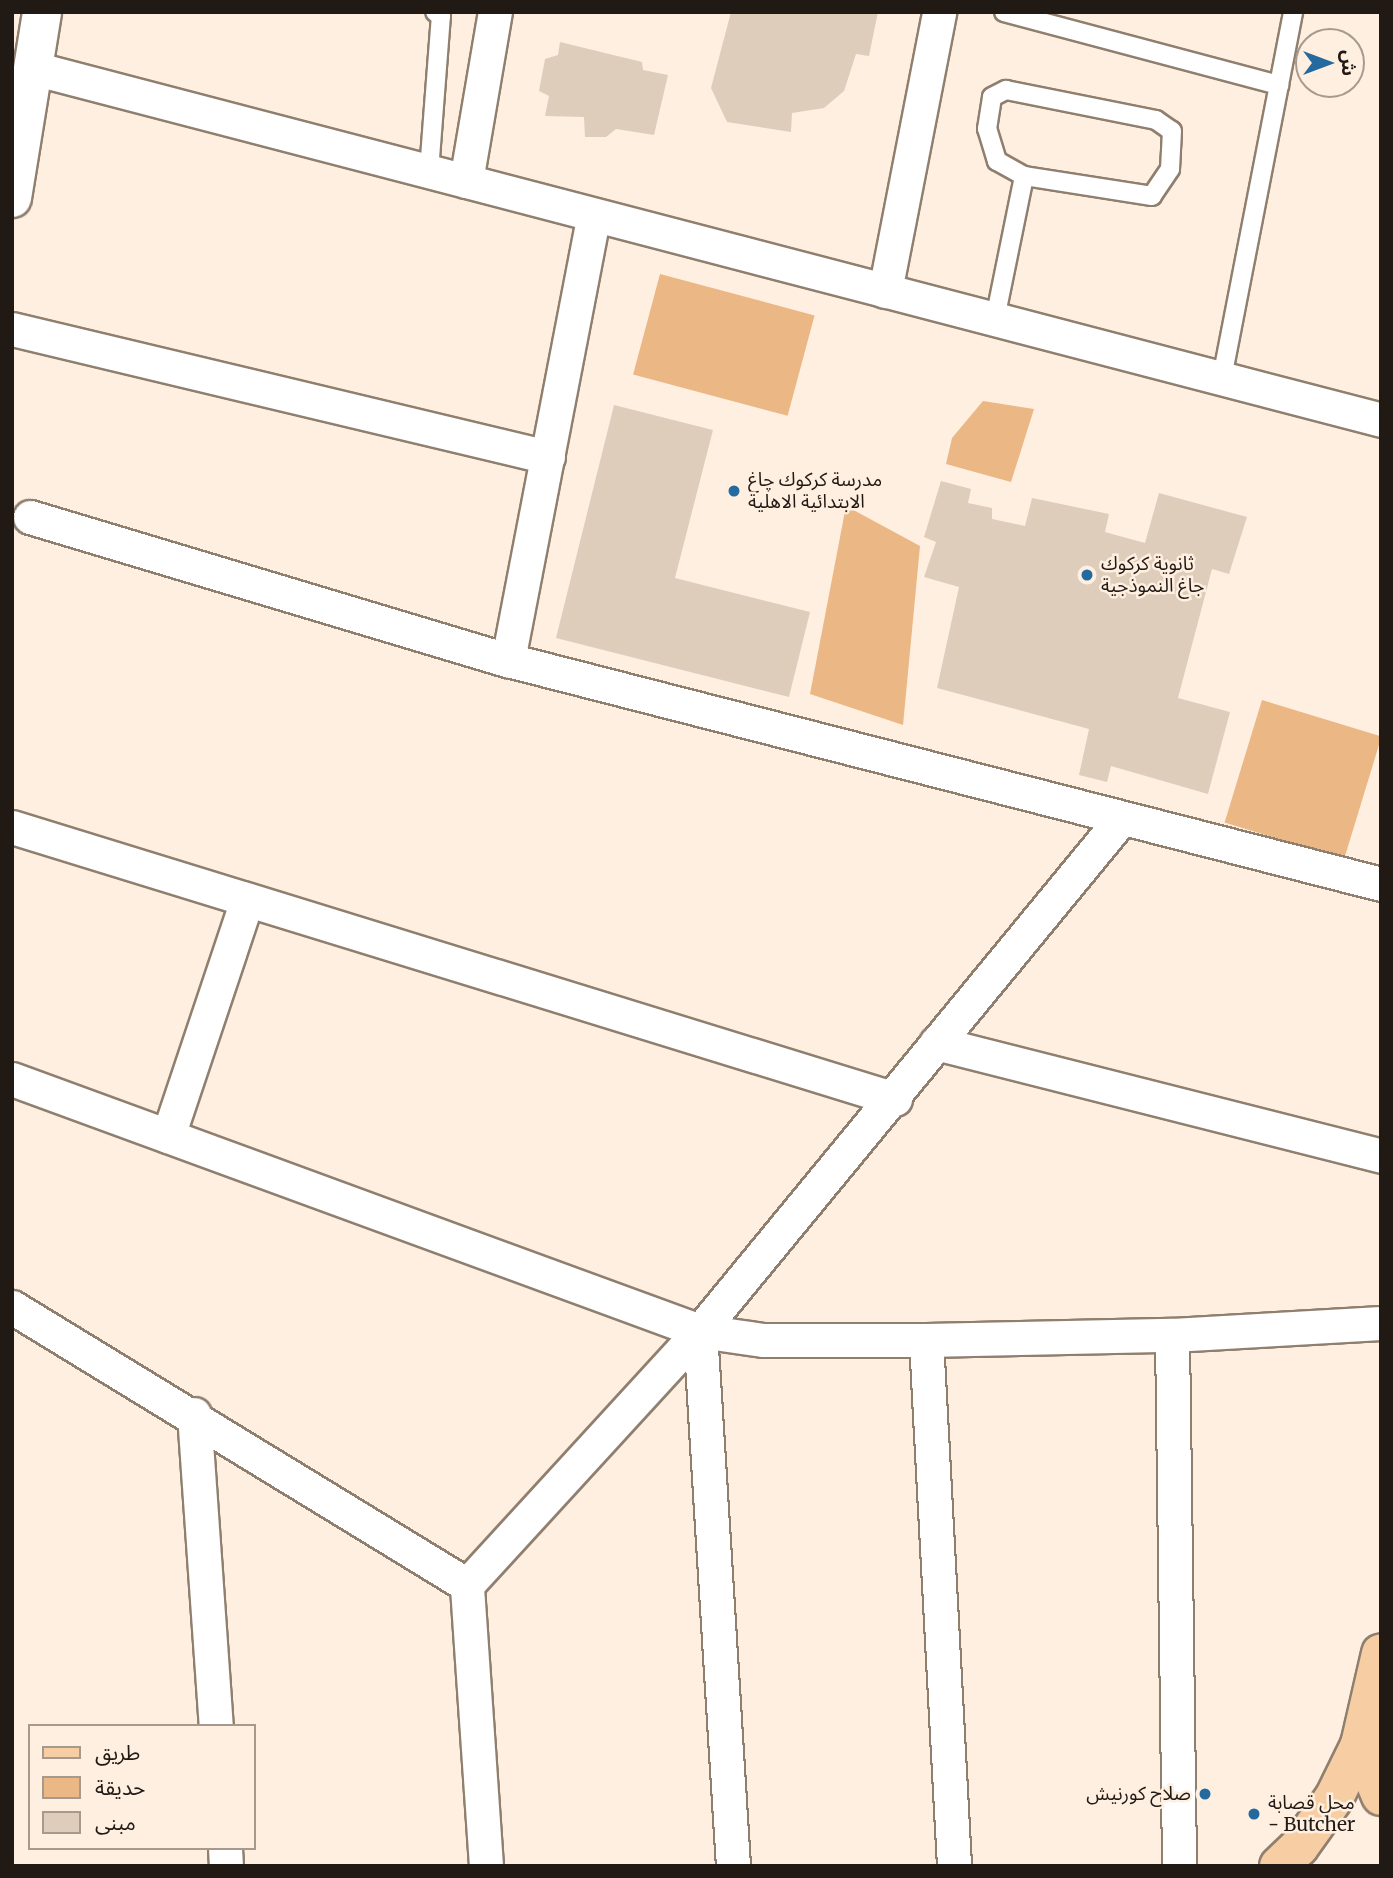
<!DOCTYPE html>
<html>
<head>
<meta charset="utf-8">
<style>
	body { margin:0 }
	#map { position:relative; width:1393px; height:1878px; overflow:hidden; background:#feefe1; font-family:Merriweather,"Noto Sans Arabic",serif }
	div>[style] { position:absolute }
	.green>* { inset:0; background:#ebb784; transform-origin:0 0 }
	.building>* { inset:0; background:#dfcdbc }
	.roads { filter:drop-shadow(2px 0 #8f7f6f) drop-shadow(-2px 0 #8f7f6f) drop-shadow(0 2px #8f7f6f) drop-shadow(0 -2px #8f7f6f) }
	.lane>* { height:18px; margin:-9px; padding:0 9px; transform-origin:9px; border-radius:9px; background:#fff }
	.street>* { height:33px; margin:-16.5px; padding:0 16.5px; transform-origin:16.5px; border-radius:16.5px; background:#fff }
	.secondary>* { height:38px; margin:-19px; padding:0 19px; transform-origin:19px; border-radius:19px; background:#fff }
	.primary>* { height:38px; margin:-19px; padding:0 19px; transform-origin:19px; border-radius:19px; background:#f7cea4 }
	.dots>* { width:19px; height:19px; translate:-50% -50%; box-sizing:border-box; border:4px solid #feefe1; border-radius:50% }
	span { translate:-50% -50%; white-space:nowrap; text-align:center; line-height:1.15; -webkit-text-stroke:5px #feefe1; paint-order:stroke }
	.poi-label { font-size:19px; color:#211a14 }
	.left { translate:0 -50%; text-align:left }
	.right { translate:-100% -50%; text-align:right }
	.frame { position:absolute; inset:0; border:14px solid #211a14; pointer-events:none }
	.legend { position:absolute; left:28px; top:1724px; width:228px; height:126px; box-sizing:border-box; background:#feefe1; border:2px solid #a69a8f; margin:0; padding:9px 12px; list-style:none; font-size:21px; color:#211a14 }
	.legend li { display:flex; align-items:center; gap:14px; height:35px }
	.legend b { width:35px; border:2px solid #a69a8f }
	.north { position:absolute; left:1295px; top:28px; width:70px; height:70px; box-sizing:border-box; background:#feefe1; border:2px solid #a69a8f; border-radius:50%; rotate:90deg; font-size:19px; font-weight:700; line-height:28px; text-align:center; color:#211a14 }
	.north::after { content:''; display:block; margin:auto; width:24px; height:32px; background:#256a9e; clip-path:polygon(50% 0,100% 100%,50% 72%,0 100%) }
</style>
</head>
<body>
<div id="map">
	<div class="green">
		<i style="left:660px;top:274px;width:160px;height:104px;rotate:15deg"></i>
		<i style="clip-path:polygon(983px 401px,1034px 409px,1011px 482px,946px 464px,952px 438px)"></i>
		<i style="clip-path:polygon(846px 506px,920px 546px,903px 725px,810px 694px)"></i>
		<i style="left:1262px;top:700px;width:125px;height:128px;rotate:17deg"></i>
	</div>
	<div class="building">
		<i style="clip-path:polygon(731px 12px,878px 12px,869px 56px,856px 54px,844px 91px,824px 108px,792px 113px,791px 132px,727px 122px,711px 88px)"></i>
		<i style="clip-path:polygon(560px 42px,642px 62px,643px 70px,668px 75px,654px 135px,616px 129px,606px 137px,585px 137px,584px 117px,545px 116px,549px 96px,539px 91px,545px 59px,558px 55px)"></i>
		<i style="clip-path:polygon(614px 405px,713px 430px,675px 578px,810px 612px,789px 697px,556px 638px)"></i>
		<i style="clip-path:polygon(941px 481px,971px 489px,968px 503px,992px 508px,992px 519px,1025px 526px,1032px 498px,1109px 514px,1105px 532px,1145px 543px,1159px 493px,1247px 517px,1229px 574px,1212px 569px,1178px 698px,1230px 712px,1208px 794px,1111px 766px,1107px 782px,1079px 775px,1089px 729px,937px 688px,959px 587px,924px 577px,936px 542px,924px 537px)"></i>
	</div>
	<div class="roads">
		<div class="lane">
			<i style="left:1004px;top:12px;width:285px;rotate:14.9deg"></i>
			<i style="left:1006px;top:90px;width:153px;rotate:11.3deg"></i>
			<i style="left:1156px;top:120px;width:19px;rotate:35deg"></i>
			<i style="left:1172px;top:131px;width:38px;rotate:93deg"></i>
			<i style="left:1170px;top:169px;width:32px;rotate:124deg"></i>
			<i style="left:1152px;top:196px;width:130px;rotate:-171.1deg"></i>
			<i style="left:1024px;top:176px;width:31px;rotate:-151deg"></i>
			<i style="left:997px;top:161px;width:34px;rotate:-107deg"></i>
			<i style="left:987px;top:129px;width:32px;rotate:-81deg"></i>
			<i style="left:992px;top:97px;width:16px;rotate:-27deg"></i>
			<i style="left:429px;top:171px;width:155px;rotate:-85.6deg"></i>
			<i style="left:441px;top:16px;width:7px;rotate:-146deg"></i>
			<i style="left:995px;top:319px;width:146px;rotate:-78.5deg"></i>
			<i style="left:1222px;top:378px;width:373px;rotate:-79deg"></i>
		</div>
		<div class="street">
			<i style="left:33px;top:68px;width:1393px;rotate:14.63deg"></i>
			<i style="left:466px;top:181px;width:171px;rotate:-80.3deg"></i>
			<i style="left:885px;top:291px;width:284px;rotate:-79deg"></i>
			<i style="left:12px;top:329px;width:551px;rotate:13.43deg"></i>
			<i style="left:30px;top:517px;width:499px;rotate:16.7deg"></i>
			<i style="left:508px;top:660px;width:901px;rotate:14.39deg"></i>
			<i style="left:508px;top:660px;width:453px;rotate:-79.1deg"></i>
			<i style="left:12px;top:827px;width:924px;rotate:17.12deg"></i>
			<i style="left:936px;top:1043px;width:459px;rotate:14.2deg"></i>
			<i style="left:12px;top:1079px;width:733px;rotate:20.12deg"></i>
			<i style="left:700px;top:1331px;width:64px;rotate:8.1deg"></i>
			<i style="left:763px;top:1340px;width:163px"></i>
			<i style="left:926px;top:1340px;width:246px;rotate:-1.2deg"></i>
			<i style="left:1172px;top:1335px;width:209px;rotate:-3.3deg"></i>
			<i style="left:168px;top:1136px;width:249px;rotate:-71.5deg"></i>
			<i style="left:12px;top:1307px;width:533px;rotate:31.42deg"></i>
			<i style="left:700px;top:1331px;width:536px;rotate:86.47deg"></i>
			<i style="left:1172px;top:1335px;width:531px;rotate:89.24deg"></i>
			<i style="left:926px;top:1340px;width:527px;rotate:86.95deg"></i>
			<i style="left:194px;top:1414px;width:313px;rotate:86deg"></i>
			<i style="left:225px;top:1848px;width:18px;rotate:87deg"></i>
			<i style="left:486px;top:1866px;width:282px;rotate:-93.9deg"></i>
			<i style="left:467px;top:1585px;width:345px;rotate:-47.5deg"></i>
			<i style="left:700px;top:1331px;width:663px;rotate:-50.57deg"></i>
		</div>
		<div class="secondary">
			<i style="left:12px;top:198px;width:188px;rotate:-80.8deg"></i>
		</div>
		<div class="primary">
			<i style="left:1360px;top:1745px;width:55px;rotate:67.6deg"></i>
			<i style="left:1279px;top:1866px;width:28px;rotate:-44deg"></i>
			<i style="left:1299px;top:1847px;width:60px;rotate:-54.5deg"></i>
			<i style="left:1334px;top:1798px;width:59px;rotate:-63.9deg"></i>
			<i style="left:1360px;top:1745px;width:94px;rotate:-77.1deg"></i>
		</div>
	</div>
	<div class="dots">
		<i style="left:734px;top:491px;background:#256a9e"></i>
		<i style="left:1087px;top:575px;background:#256a9e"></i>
		<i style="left:1205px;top:1794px;background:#256a9e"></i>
		<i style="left:1254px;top:1814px;background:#256a9e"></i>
	</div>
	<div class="poi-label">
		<span class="left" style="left:748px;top:491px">مدرسة كركوك چاغ<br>الابتدائية الاهلية</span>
		<span class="left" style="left:1101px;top:575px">ثانوية كركوك<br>جاغ النموذجية</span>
		<span class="right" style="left:1191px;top:1794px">صلاح كورنيش</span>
		<span class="left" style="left:1268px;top:1814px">محل قصابة<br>- Butcher</span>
	</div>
	<div class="frame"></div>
	<ul class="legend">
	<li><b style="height:9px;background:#f7cea4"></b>طريق</li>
	<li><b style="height:19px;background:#ebb784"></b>حديقة</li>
	<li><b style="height:19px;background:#dfcdbc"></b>مبنى</li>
	</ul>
	<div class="north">ش</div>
</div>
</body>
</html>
